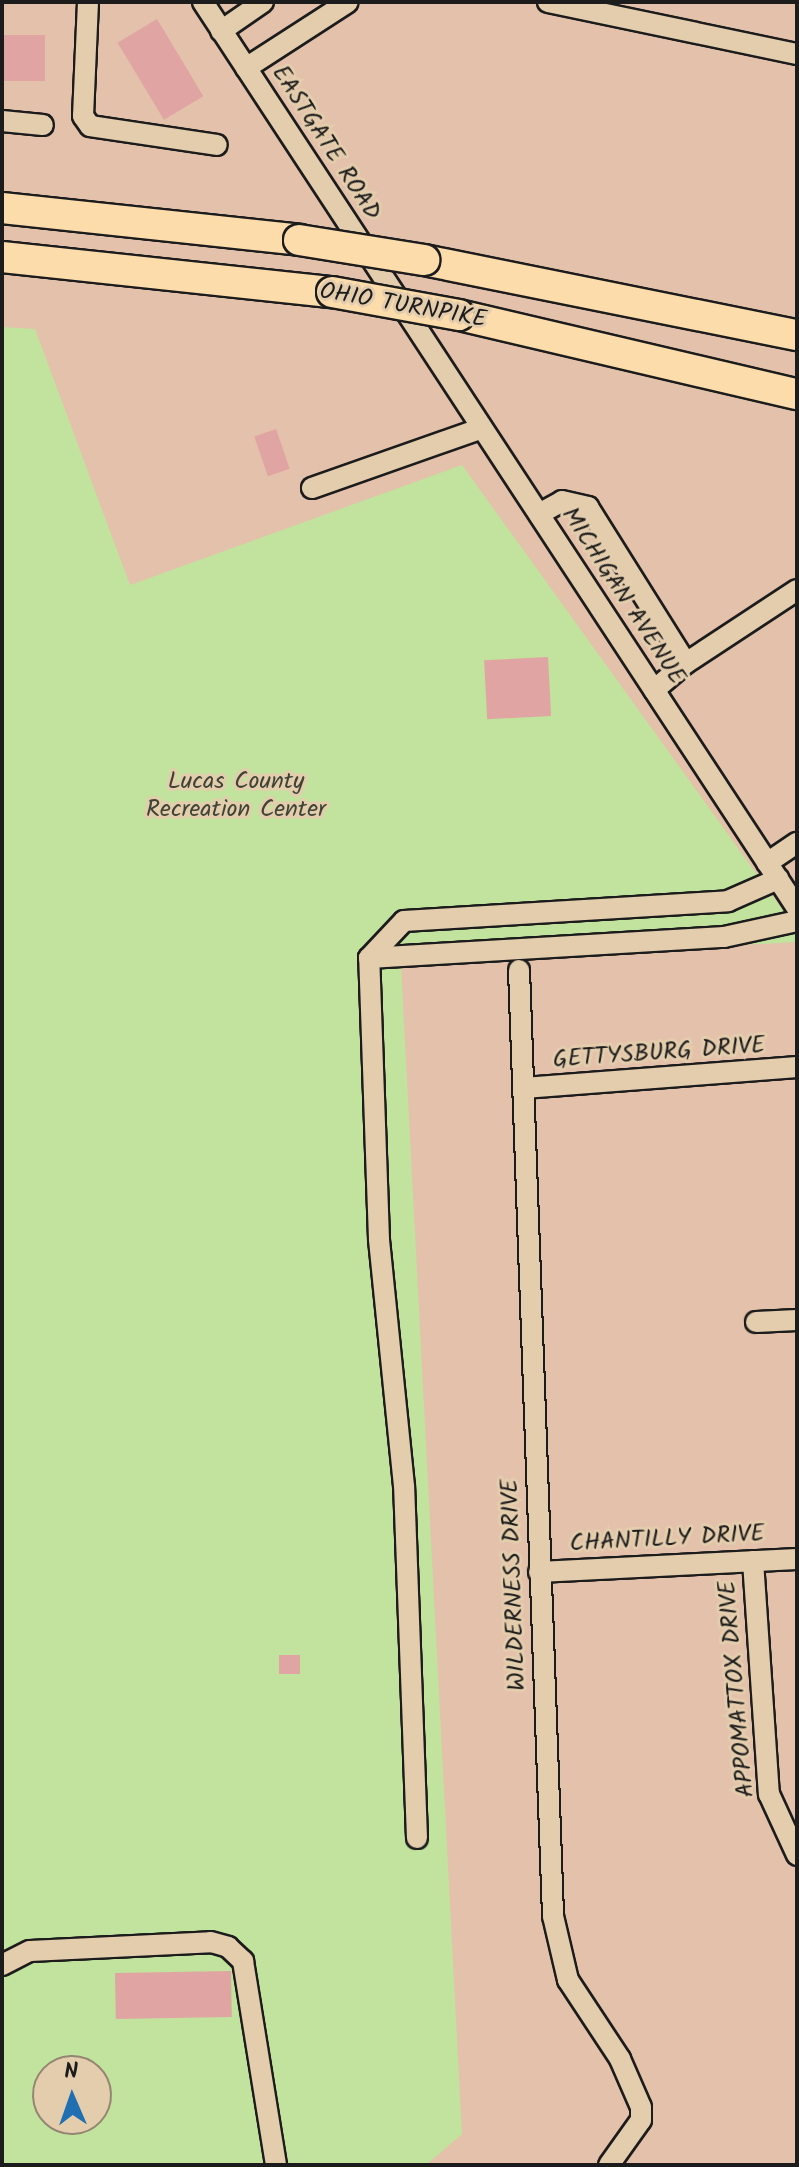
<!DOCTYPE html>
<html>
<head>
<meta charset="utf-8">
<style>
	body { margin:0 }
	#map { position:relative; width:799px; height:2167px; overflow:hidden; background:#e3c1aa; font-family:Kalam,sans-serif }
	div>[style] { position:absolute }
	.green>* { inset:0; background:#c1e39d }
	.building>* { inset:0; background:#e0a5a3; transform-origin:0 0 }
	.roads { filter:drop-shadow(2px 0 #1c1c1c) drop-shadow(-2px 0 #1c1c1c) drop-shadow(0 2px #1c1c1c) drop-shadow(0 -2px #1c1c1c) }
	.minor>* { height:20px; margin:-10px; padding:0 10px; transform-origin:10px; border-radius:10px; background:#e4cdad }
	.highway>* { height:30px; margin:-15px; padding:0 15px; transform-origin:15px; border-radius:15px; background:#fddcac }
	.bridges { filter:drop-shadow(2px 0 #1c1c1c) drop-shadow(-2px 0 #1c1c1c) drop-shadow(0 2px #1c1c1c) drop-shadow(0 -2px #1c1c1c) }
	.highway-bridge>* { height:30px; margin:-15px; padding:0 15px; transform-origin:15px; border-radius:15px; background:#fddcac }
	span { translate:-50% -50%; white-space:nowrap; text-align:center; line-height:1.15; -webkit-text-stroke:6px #e4cdad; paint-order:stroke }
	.street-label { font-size:24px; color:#1c1c1c }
	.park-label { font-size:24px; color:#3d4436 }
	.frame { position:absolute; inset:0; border:4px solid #1c1c1c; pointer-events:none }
	.north { position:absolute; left:32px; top:2055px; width:80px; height:80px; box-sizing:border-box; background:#e4cdad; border:2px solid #948673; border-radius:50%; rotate:358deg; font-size:22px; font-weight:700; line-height:32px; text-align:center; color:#1c1c1c }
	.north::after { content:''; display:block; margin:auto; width:28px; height:36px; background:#1f6fb2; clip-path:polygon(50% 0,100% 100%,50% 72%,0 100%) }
</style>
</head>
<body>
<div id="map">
	<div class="green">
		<i style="clip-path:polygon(evenodd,2px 327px,35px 329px,130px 585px,462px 465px,797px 930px,797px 942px,401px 964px,462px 2134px,426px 2165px,2px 2165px,2px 327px,48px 2071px,96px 2071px,96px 2119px,48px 2119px,48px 2071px)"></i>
	</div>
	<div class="building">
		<i style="left:157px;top:19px;width:90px;height:46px;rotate:59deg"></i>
		<i style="left:2px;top:35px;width:43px;height:46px"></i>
		<i style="left:276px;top:429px;width:42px;height:23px;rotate:71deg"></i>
		<i style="left:548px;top:657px;width:59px;height:64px;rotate:87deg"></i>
		<i style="left:300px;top:1655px;width:19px;height:21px;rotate:90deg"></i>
		<i style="left:231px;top:1971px;width:46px;height:116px;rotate:89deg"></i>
	</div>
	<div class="roads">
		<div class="minor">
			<i style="left:88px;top:2px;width:114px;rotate:92.5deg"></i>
			<i style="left:83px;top:116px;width:12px;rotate:55deg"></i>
			<i style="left:90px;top:126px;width:128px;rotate:8.5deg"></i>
			<i style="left:203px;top:2px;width:1083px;rotate:56.75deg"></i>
			<i style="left:548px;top:2px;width:254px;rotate:11.8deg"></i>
			<i style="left:221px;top:31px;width:51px;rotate:-34.6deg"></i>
			<i style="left:246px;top:68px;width:121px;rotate:-32.9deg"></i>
			<i style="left:2px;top:121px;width:41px;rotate:5.6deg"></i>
			<i style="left:312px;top:488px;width:180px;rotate:-19.4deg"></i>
			<i style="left:539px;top:514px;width:26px;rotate:-29deg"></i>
			<i style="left:562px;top:501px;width:27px;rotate:13deg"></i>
			<i style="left:588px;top:507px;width:184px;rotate:57.9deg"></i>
			<i style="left:686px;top:663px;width:133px;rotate:-33.3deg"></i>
			<i style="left:654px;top:690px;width:42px;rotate:-40.2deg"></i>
			<i style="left:767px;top:863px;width:36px;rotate:-34deg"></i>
			<i style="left:369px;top:958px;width:356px;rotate:-3.4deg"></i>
			<i style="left:724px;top:937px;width:75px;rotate:-12.4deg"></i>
			<i style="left:519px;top:970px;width:947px;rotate:87.94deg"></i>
			<i style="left:553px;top:1916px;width:66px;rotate:76.8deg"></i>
			<i style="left:568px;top:1980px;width:95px;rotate:56.6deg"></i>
			<i style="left:620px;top:2059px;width:52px;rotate:66.4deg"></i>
			<i style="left:641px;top:2107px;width:13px;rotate:90deg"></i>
			<i style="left:641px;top:2120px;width:55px;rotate:125.4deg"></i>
			<i style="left:524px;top:1088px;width:274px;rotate:-4.4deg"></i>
			<i style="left:756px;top:1322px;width:41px;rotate:-2.8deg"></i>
			<i style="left:753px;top:1561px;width:234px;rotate:86.1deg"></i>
			<i style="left:769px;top:1794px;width:67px;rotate:65.3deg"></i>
			<i style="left:539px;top:1572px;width:258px;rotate:-2.9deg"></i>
			<i style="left:417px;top:1838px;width:352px;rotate:-92.1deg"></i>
			<i style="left:404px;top:1486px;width:248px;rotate:-95.8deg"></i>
			<i style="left:379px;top:1239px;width:281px;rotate:-92deg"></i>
			<i style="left:369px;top:958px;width:51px;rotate:-46.6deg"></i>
			<i style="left:404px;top:921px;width:325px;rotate:-3.5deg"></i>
			<i style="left:728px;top:901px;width:55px;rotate:-23.7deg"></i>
			<i style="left:2px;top:1965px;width:31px;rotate:-27deg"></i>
			<i style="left:30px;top:1951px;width:181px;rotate:-2.8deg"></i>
			<i style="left:211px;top:1942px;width:18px;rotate:16deg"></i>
			<i style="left:228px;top:1947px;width:21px;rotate:43deg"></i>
			<i style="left:243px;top:1961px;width:207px;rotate:80.8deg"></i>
		</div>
		<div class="highway">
			<i style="left:2px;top:208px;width:299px;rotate:6.1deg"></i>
			<i style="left:2px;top:257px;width:332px;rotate:6.1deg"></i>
			<i style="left:424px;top:260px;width:380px;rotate:11.4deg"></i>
			<i style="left:459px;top:315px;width:347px;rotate:13.2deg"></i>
		</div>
	</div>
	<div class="bridges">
		<div class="highway-bridge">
			<i style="left:299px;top:240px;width:127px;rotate:9.1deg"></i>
			<i style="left:332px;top:292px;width:129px;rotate:10.3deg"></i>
		</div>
	</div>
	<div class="street-label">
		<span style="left:326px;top:143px;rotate:57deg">EASTGATE ROAD</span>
		<span style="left:403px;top:306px;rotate:10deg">OHIO TURNPIKE</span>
		<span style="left:623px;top:596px;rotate:57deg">MICHIGAN AVENUE</span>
		<span style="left:659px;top:1053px;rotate:-4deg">GETTYSBURG DRIVE</span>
		<span style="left:667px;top:1539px;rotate:-3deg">CHANTILLY DRIVE</span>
		<span style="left:514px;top:1585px;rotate:-92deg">WILDERNESS DRIVE</span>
		<span style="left:737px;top:1689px;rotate:-95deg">APPOMATTOX DRIVE</span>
	</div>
	<div class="park-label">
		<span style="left:236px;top:796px">Lucas County<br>Recreation Center</span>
	</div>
	<div class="frame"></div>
	<div class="north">N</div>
</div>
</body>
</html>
